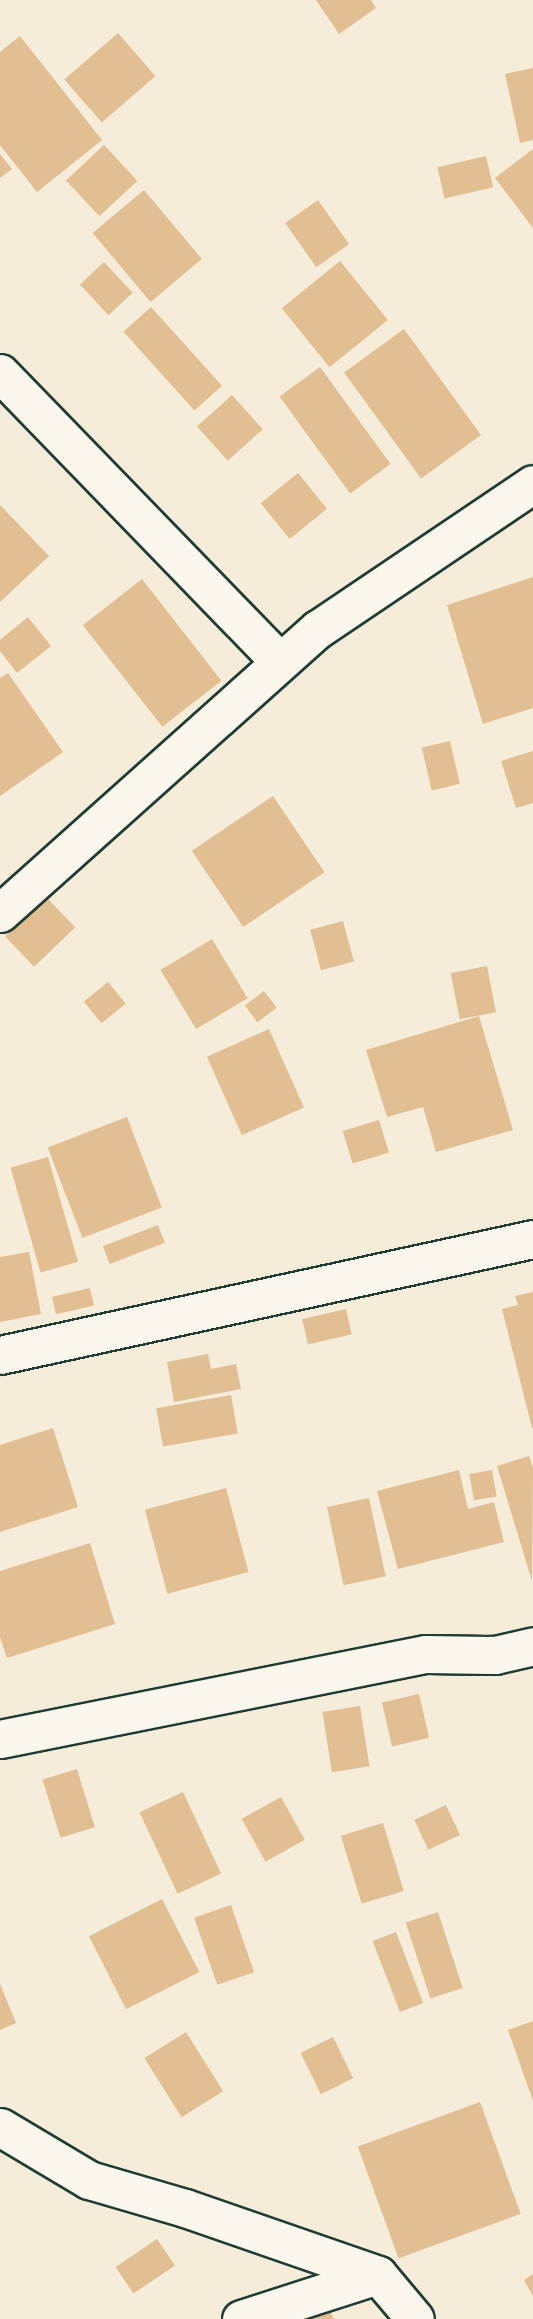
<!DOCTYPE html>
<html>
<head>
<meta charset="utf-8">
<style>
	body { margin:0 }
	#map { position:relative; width:533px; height:2319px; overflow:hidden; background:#f6ecda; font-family:"Architects Daughter",sans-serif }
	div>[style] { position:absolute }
	.building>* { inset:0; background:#e2be93; transform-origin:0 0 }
	.roads { filter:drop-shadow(2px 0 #1f3d34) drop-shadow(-2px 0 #1f3d34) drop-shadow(0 2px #1f3d34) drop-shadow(0 -2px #1f3d34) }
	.minor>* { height:37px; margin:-18.5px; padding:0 18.5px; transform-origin:18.5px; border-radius:18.5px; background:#fbf7ec }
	span { translate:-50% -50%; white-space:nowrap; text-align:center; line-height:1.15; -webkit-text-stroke:7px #fbf7ec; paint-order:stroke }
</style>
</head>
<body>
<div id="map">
	<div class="building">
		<i style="clip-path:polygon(316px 0,371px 0,376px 8px,339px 34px)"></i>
		<i style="left:118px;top:33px;width:57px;height:71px;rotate:49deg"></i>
		<i style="clip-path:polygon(20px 36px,102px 140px,37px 192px,0 145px,0 52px)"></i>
		<i style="clip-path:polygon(533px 68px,533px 140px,520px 143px,505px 74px)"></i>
		<i style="left:104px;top:145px;width:49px;height:52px;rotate:47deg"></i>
		<i style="clip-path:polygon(533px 149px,533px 228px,495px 178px)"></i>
		<i style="clip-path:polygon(0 154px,12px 169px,0 178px)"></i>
		<i style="left:486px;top:156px;width:32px;height:50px;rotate:77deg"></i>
		<i style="left:144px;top:190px;width:90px;height:67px;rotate:50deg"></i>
		<i style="left:318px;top:200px;width:54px;height:40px;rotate:55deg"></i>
		<i style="left:340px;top:261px;width:76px;height:75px;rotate:51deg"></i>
		<i style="left:104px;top:262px;width:42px;height:33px;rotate:47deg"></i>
		<i style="left:151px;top:307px;width:106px;height:37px;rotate:48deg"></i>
		<i style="left:404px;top:329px;width:131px;height:74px;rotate:54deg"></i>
		<i style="left:320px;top:367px;width:120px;height:50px;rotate:54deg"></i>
		<i style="left:232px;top:395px;width:46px;height:47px;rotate:48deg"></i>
		<i style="left:298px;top:473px;width:46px;height:48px;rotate:51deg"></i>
		<i style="clip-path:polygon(0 505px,49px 556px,0 602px)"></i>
		<i style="clip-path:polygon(533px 577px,533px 708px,483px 724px,447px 605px)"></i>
		<i style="left:142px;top:579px;width:129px;height:75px;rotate:52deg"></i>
		<i style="clip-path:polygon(28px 617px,51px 646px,17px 673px,0 651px,0 640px)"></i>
		<i style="clip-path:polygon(8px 673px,63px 752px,0 796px,0 678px)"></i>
		<i style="left:450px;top:741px;width:44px;height:29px;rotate:77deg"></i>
		<i style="clip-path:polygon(533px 751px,533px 803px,516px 808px,501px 761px)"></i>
		<i style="left:273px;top:796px;width:92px;height:98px;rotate:56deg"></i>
		<i style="left:46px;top:897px;width:42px;height:57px;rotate:46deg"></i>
		<i style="left:343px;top:921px;width:42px;height:34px;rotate:75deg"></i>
		<i style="left:212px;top:939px;width:69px;height:60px;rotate:59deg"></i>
		<i style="left:487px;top:966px;width:47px;height:37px;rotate:79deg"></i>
		<i style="left:108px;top:982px;width:28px;height:31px;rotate:51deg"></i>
		<i style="left:264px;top:991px;width:21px;height:24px;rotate:53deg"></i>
		<i style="clip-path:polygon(479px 1016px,513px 1130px,436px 1152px,423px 1107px,387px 1117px,366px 1050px)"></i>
		<i style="left:269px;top:1029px;width:86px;height:68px;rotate:66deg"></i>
		<i style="left:127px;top:1117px;width:97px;height:85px;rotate:69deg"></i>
		<i style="left:379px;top:1120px;width:34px;height:38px;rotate:73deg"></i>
		<i style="left:48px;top:1157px;width:109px;height:39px;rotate:74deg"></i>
		<i style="left:158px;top:1225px;width:19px;height:59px;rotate:69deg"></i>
		<i style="clip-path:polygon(29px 1252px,41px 1314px,0 1322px,0 1257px)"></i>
		<i style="left:90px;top:1288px;width:18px;height:39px;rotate:77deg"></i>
		<i style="clip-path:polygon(533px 1292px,533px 1428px,532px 1428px,502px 1309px,518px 1305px,515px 1296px)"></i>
		<i style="left:346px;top:1309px;width:26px;height:45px;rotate:77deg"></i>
		<i style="clip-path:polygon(208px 1354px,211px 1369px,236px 1364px,241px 1389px,174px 1402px,167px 1362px)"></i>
		<i style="left:231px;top:1395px;width:39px;height:76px;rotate:80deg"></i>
		<i style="clip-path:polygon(53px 1428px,78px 1507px,0 1532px,0 1445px)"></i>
		<i style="clip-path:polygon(529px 1456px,533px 1468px,532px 1581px,497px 1466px)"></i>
		<i style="clip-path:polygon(459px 1470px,468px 1509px,494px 1502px,504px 1542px,398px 1569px,377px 1491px)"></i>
		<i style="left:492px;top:1470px;width:27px;height:23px;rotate:80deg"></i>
		<i style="left:226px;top:1488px;width:87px;height:84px;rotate:75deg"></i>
		<i style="left:369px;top:1498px;width:80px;height:43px;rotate:78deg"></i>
		<i style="clip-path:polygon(90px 1543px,115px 1624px,7px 1658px,0 1637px,0 1571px)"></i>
		<i style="left:419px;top:1694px;width:45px;height:38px;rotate:77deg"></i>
		<i style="left:360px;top:1706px;width:61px;height:38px;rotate:81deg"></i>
		<i style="left:77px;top:1769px;width:61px;height:36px;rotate:73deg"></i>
		<i style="left:183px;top:1792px;width:90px;height:48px;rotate:65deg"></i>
		<i style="left:281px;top:1797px;width:49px;height:45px;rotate:61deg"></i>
		<i style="left:446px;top:1805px;width:33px;height:35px;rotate:65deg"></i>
		<i style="left:383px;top:1823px;width:71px;height:44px;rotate:73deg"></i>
		<i style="left:162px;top:1899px;width:82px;height:82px;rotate:63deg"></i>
		<i style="left:231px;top:1905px;width:71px;height:39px;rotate:71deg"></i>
		<i style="left:438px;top:1912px;width:80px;height:34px;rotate:72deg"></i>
		<i style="left:396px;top:1932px;width:76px;height:25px;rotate:69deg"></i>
		<i style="clip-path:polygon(0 1984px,16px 2023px,0 2030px)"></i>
		<i style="clip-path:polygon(533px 2021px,533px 2101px,508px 2030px)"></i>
		<i style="left:186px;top:2032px;width:70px;height:49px;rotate:58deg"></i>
		<i style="left:333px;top:2037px;width:46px;height:36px;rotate:64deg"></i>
		<i style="left:480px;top:2102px;width:119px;height:130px;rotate:70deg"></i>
		<i style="left:157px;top:2239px;width:32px;height:50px;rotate:56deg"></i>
		<i style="clip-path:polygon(533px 2274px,533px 2296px,524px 2280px)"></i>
		<i style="clip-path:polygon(327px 2305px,334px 2319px,301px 2319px)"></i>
	</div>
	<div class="roads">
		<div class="minor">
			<i style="left:0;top:373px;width:401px;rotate:45.9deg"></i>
			<i style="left:0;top:913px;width:426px;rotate:-41.8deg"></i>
			<i style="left:318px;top:629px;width:259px;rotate:-34deg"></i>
			<i style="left:0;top:1355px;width:545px;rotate:-12.28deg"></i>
			<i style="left:0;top:1739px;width:434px;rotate:-11.3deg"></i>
			<i style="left:426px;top:1654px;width:69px;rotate:0.8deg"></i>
			<i style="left:495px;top:1655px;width:39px;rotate:-13deg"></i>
			<i style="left:0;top:2127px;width:104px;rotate:30.8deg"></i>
			<i style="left:89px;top:2180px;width:100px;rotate:16.3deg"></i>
			<i style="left:185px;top:2208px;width:204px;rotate:19.1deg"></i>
			<i style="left:378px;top:2275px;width:57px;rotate:49.9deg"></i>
			<i style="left:241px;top:2319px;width:144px;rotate:-17.8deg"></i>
		</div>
	</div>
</div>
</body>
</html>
